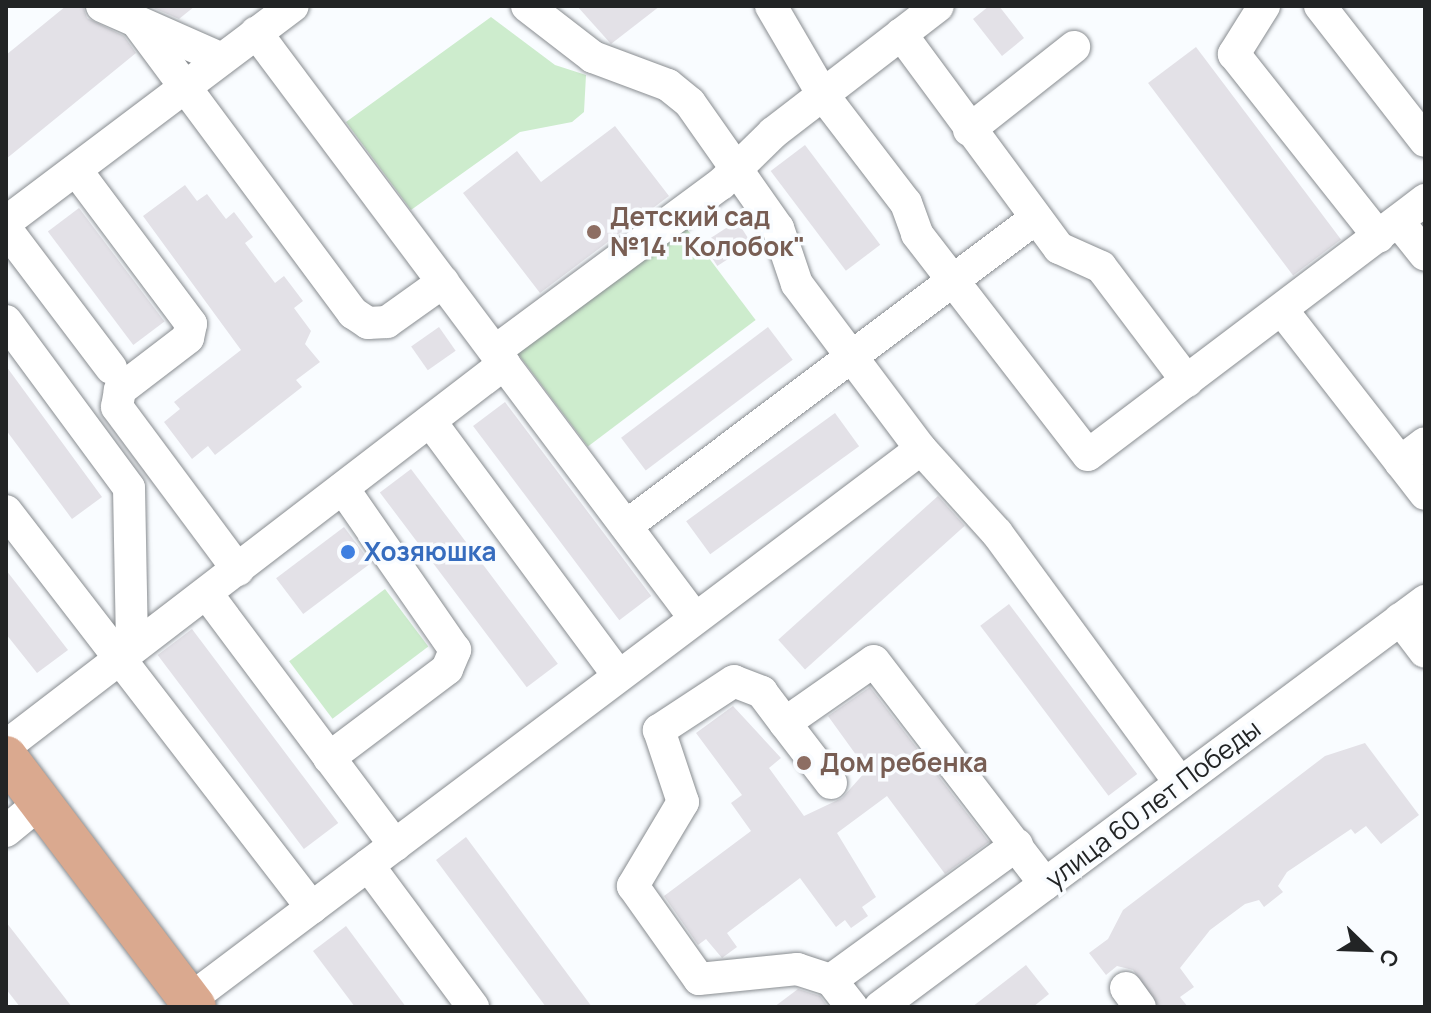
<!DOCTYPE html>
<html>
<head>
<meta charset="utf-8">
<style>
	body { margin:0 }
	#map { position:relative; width:1431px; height:1013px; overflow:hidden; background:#f9fcff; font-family:Manrope,sans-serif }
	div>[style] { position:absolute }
	.green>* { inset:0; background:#cdeccd; transform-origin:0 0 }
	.building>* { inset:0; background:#e3e1e7; transform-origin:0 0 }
	.roads { filter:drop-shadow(0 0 2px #898d91) drop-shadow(0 0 2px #898d91) }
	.minor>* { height:32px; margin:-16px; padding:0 16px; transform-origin:16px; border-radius:16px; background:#fff }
	.major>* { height:42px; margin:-21px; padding:0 21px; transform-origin:21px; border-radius:21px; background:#daa98f }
	.dots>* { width:22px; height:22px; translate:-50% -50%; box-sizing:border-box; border:4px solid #f9fcff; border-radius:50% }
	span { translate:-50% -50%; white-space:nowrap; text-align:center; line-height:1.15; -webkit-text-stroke:7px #f9fcff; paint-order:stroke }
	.education-label { font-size:26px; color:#785e54; font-weight:700 }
	.left { translate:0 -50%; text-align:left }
	.shop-label { font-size:26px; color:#366cbe; font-weight:700 }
	.street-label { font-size:26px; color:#222425 }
	.frame { position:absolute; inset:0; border:8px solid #222425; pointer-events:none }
	.north { position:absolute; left:1327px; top:909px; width:80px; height:80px; -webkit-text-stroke:6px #f9fcff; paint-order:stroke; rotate:113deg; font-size:22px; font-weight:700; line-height:32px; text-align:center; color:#222425 }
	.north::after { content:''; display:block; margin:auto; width:28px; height:36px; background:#222425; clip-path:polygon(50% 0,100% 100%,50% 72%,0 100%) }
</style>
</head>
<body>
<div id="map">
	<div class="green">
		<i style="clip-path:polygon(491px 17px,555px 65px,586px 75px,584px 112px,572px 122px,520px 132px,411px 210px,346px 122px)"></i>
		<i style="left:684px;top:225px;width:119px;height:210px;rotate:53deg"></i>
		<i style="left:385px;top:589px;width:72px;height:120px;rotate:53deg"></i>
	</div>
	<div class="building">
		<i style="clip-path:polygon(66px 6px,83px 6px,87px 18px,124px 36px,136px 53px,6px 159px,6px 55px)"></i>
		<i style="clip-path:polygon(149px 6px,195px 6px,179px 19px)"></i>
		<i style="clip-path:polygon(577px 6px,660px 6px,611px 44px)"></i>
		<i style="clip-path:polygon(989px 6px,999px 6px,1024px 38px,1002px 56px,973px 19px)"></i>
		<i style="left:1196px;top:47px;width:241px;height:60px;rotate:53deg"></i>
		<i style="clip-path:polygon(615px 126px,669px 196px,540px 293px,463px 193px,517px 151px,541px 182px)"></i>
		<i style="left:805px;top:145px;width:125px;height:43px;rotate:53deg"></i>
		<i style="clip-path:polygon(185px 185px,197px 201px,207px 194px,226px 219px,234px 212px,253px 237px,245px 243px,275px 283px,284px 276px,303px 301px,294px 308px,311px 331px,305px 344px,320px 362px,296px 380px,302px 387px,215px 455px,208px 446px,192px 459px,164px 422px,180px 409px,174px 402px,241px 350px,143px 216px)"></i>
		<i style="left:79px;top:208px;width:142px;height:39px;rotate:53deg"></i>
		<i style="left:737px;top:221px;width:27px;height:41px;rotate:57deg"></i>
		<i style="left:439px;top:327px;width:29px;height:34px;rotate:55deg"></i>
		<i style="left:768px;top:327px;width:41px;height:184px;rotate:53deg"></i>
		<i style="clip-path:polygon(6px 366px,102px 497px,72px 519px,6px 430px)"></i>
		<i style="left:505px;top:402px;width:243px;height:40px;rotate:53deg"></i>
		<i style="left:835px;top:413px;width:41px;height:184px;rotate:54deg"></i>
		<i style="left:411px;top:469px;width:244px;height:39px;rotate:53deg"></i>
		<i style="left:938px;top:496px;width:40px;height:215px;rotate:48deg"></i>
		<i style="left:344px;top:527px;width:45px;height:85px;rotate:53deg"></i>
		<i style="clip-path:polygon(6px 570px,68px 650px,37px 673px,6px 634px)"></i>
		<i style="left:1009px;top:604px;width:213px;height:36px;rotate:53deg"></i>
		<i style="left:192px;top:629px;width:243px;height:43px;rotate:53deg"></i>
		<i style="clip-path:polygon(870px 687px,989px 842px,945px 874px,887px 796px,837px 833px,876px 897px,862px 907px,868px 916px,851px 928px,845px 920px,836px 927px,800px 878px,727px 933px,737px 947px,722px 958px,706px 939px,698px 945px,664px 896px,751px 831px,731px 803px,742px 795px,696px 733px,733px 706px,781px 758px,769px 768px,804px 816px,842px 798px,867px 770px,828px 716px)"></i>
		<i style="clip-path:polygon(1365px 743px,1419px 815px,1381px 844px,1366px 826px,1355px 834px,1351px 829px,1287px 872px,1278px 886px,1283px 892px,1264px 907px,1259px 900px,1245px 904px,1210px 930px,1180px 968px,1194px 987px,1180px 997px,1188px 1007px,1159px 1007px,1133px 970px,1117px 966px,1106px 975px,1089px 953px,1108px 939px,1123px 910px,1325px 756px)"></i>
		<i style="clip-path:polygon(466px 837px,592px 1007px,546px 1007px,436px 860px)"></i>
		<i style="clip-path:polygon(6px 922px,72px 1007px,20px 1007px,6px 989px)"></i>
		<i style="clip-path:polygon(346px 926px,406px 1007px,355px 1007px,313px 951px)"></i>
		<i style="clip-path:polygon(1026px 965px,1049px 994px,1033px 1007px,972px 1007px)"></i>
		<i style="clip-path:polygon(798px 989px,820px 996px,828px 1007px,774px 1007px)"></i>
	</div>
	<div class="roads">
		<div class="minor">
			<i style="left:102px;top:6px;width:131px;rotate:23.8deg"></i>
			<i style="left:527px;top:6px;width:83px;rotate:37.7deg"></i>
			<i style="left:593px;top:57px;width:80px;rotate:20.5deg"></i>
			<i style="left:668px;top:85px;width:28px;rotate:39deg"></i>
			<i style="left:690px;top:103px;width:153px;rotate:54.9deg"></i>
			<i style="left:778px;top:228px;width:59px;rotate:71.3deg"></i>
			<i style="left:797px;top:284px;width:206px;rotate:53.1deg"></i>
			<i style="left:921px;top:449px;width:113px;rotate:47.9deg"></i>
			<i style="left:997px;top:533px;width:310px;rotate:53.8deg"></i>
			<i style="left:771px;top:6px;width:103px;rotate:59.7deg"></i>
			<i style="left:823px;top:95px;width:136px;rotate:52.5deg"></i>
			<i style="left:906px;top:203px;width:33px;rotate:70deg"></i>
			<i style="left:917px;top:234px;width:279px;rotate:52.3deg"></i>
			<i style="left:1088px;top:455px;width:423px;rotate:-37.1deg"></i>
			<i style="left:1264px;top:6px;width:57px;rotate:122deg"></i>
			<i style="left:1234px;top:54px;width:233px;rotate:51.6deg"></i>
			<i style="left:1320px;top:6px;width:171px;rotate:52.1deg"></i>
			<i style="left:139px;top:25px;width:359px;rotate:53.4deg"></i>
			<i style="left:353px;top:313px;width:18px;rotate:34deg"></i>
			<i style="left:368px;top:323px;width:19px;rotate:-3deg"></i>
			<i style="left:387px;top:322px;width:69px;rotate:-35.5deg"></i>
			<i style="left:901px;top:34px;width:266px;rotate:53.6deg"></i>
			<i style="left:1059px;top:248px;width:46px;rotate:24.3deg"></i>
			<i style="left:1101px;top:267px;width:143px;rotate:53deg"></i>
			<i style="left:969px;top:130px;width:134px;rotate:-38.3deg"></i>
			<i style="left:76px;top:170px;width:192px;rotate:53.2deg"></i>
			<i style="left:191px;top:324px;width:14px;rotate:102deg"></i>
			<i style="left:188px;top:338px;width:86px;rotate:142.6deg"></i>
			<i style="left:120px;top:390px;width:17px;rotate:100deg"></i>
			<i style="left:117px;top:407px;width:203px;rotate:53.4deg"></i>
			<i style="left:1398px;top:221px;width:43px;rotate:51.5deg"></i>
			<i style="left:6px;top:222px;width:359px;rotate:-37deg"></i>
			<i style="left:6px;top:229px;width:174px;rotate:52.9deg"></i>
			<i style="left:1282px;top:310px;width:233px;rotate:52.1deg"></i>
			<i style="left:6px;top:321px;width:207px;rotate:53.6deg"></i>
			<i style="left:129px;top:488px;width:160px;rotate:88.9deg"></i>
			<i style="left:495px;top:351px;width:281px;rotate:-36.5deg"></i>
			<i style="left:721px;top:184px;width:73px;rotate:-44.4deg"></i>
			<i style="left:773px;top:133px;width:208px;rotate:-37.6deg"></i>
			<i style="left:504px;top:364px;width:318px;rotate:53.1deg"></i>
			<i style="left:430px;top:421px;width:317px;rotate:53.5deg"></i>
			<i style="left:1400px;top:462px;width:31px;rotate:-37deg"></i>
			<i style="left:6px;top:511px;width:501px;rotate:52.38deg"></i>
			<i style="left:626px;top:526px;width:513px;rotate:-36.91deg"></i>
			<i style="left:207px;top:594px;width:314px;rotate:53.2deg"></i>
			<i style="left:1400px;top:619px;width:41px;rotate:52.9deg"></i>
			<i style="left:785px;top:723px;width:39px;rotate:-127deg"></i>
			<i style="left:762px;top:692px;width:30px;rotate:-159deg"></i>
			<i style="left:734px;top:681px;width:90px;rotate:146.8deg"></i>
			<i style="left:659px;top:730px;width:76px;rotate:71.6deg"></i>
			<i style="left:683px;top:802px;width:98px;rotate:120.8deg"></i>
			<i style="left:633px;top:886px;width:114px;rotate:54.6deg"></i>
			<i style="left:699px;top:979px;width:99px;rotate:-5.8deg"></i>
			<i style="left:797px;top:969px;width:36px;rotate:18deg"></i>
			<i style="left:831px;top:980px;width:230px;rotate:-36deg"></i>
			<i style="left:6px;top:746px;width:628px;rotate:-37.49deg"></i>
			<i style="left:504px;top:364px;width:414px;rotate:-126.8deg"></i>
			<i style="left:329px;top:758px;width:148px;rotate:-37deg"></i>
			<i style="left:447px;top:669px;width:21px;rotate:-67deg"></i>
			<i style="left:455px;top:650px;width:197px;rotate:-124.7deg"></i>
			<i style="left:831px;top:783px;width:76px;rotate:-127.5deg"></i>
			<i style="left:785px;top:723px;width:108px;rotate:-34.9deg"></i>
			<i style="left:874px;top:661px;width:281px;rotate:52.5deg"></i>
			<i style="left:6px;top:831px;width:45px;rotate:-39.6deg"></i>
			<i style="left:368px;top:865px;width:177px;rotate:53.5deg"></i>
			<i style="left:831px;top:980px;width:34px;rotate:52deg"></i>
			<i style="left:1126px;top:988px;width:24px;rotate:54deg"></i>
			<i style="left:189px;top:1000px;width:916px;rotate:-36.97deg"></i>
			<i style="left:880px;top:1007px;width:680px;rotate:-36.68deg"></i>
		</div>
		<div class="major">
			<i style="left:6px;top:757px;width:313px;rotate:52.9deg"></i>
		</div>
	</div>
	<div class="dots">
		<i style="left:594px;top:232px;background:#8d6e63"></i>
		<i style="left:348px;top:552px;background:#3f7fe0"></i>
		<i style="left:804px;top:763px;background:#8d6e63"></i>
	</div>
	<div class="education-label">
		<span class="left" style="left:610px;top:232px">Детский сад<br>№14 "Колобок"</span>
		<span class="left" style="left:820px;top:763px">Дом ребенка</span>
	</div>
	<div class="shop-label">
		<span class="left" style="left:364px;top:552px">Хозяюшка</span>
	</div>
	<div class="street-label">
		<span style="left:1153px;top:804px;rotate:-37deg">улица 60 лет Победы</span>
	</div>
	<div class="frame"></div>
	<div class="north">С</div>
</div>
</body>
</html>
